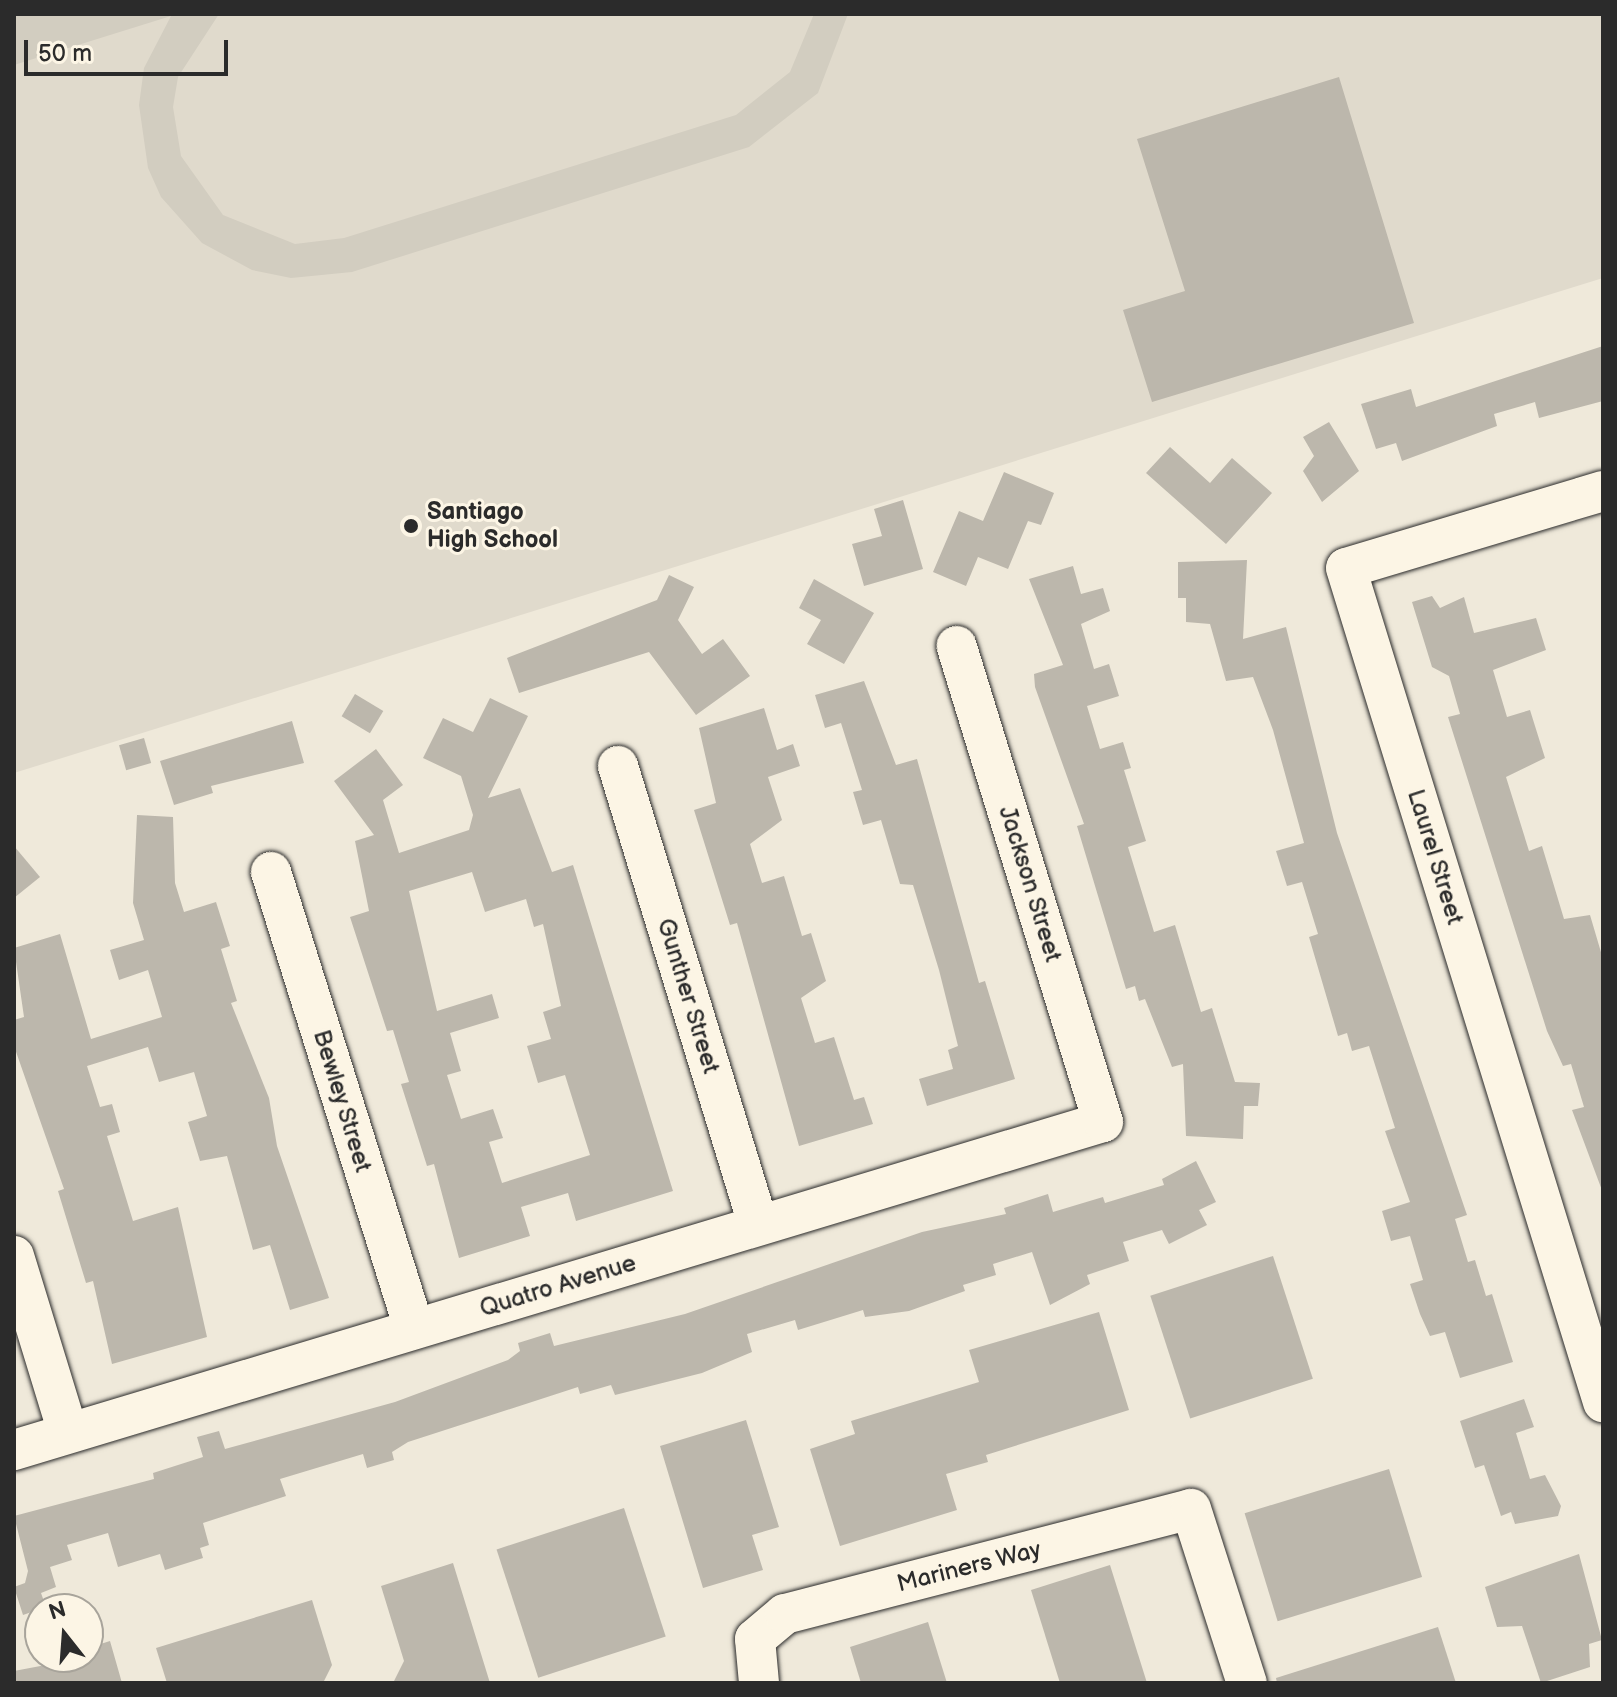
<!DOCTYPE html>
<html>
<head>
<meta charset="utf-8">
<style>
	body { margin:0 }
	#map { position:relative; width:1617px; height:1697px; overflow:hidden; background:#efe9da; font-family:"Balsamiq Sans",sans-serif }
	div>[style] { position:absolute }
	.built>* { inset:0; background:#e0dacc }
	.green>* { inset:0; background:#d2cdc0 }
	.building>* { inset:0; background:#bcb7ac; transform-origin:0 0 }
	.roads { filter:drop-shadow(0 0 2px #2b2b2b) drop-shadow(0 0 2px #2b2b2b) }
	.minor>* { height:40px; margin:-20px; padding:0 20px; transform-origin:20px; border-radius:20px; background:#fcf5e5 }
	.dots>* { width:22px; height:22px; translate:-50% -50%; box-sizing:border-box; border:4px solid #fcf5e5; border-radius:50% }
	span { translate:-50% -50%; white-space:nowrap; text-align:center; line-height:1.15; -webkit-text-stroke:6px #fcf5e5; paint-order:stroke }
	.poi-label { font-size:24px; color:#2b2b2b; font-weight:700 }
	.left { translate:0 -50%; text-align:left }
	.street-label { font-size:24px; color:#2b2b2b }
	.frame { position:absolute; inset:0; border:16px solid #2b2b2b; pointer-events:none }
	.north { position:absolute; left:24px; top:1593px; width:80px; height:80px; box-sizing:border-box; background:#fcf5e5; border:2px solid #a8a49b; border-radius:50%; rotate:343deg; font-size:22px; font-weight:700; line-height:32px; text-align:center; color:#2b2b2b }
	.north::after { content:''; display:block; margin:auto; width:28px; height:36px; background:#2b2b2b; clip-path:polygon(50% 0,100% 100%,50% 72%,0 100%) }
	.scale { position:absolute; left:24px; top:40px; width:204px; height:36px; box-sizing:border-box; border:4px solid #2b2b2b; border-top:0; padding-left:10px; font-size:24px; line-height:28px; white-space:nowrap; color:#2b2b2b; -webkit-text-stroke:6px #fcf5e5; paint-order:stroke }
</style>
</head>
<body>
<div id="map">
	<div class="built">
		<i style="clip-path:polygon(14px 14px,1603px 14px,1603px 278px,14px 773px)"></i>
	</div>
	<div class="green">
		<i style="clip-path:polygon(14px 14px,219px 14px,178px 77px,173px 107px,181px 156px,223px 215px,295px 244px,344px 238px,736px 115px,790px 72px,814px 14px,848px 14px,818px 93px,749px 147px,352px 272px,291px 278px,252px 270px,202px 243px,161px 197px,148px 168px,139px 105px,144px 68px,171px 16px,14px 65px)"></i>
	</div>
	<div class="building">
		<i style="clip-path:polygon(1339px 77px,1414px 323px,1152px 402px,1123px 310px,1185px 291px,1137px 139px)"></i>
		<i style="clip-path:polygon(1603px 346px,1603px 401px,1539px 418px,1535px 402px,1494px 414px,1497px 426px,1402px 461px,1396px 443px,1376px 449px,1361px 404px,1411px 389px,1416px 407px)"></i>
		<i style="clip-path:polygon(1329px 422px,1359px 471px,1322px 502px,1303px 471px,1314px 456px,1303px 437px)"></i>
		<i style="clip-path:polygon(1170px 447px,1210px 483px,1232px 458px,1272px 493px,1226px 544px,1146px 473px)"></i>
		<i style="clip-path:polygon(1004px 472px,1054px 493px,1041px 525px,1028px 521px,1008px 569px,978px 557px,966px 586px,933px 572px,959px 511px,983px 521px)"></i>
		<i style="clip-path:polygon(903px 500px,923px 569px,864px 586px,852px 544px,882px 536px,874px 509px)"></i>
		<i style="clip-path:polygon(1247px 560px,1243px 639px,1286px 627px,1337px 833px,1467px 1215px,1455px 1219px,1468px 1262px,1475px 1260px,1486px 1296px,1492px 1294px,1513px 1362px,1460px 1378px,1445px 1332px,1430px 1336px,1420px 1314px,1410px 1284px,1423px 1280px,1410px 1236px,1391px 1241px,1382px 1211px,1410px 1202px,1385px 1131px,1395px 1128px,1369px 1046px,1352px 1051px,1347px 1033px,1338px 1036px,1309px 937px,1318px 934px,1302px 882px,1287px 886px,1276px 851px,1304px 843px,1273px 730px,1253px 677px,1226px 681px,1210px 624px,1186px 622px,1186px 598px,1178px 598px,1178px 562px)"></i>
		<i style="clip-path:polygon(1073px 566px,1081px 594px,1103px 588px,1110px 611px,1081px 624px,1094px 669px,1109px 664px,1119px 696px,1087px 706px,1100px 749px,1123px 742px,1131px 768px,1124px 770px,1146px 841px,1128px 847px,1154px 932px,1175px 925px,1201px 1012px,1212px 1008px,1235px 1082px,1260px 1083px,1258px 1106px,1244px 1106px,1243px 1139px,1186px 1136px,1183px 1064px,1172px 1067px,1145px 999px,1139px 1001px,1135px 986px,1126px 989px,1077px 826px,1084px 824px,1035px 687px,1034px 674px,1063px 665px,1029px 579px)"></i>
		<i style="clip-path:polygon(669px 575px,694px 587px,678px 620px,702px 654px,723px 639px,750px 676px,696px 715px,649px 652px,519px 693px,507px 658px,657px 600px)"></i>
		<i style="clip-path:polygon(814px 579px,874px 613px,844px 664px,807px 644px,821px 620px,799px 608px)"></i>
		<i style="clip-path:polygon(1432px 596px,1440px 608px,1464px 597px,1474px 633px,1536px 618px,1546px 650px,1493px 670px,1507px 717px,1530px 710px,1545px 758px,1506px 777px,1529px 851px,1542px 846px,1564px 919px,1590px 915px,1603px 959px,1603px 1193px,1572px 1110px,1584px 1107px,1571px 1064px,1563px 1066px,1547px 1031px,1448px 717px,1460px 714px,1449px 676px,1432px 667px,1412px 602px)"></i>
		<i style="clip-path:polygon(864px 681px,896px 765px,917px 759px,979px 983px,985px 981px,1015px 1079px,927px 1106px,919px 1079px,953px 1069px,948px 1050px,958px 1046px,939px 970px,913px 885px,900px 884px,881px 820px,863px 825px,853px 792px,862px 790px,841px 723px,825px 728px,815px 695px)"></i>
		<i style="left:355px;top:694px;width:33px;height:26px;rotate:31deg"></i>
		<i style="clip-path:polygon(evenodd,490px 698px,528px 716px,488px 798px,520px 788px,552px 872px,573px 865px,673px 1191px,576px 1221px,568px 1193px,521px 1207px,530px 1236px,459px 1258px,434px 1164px,427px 1166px,401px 1084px,409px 1082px,393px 1030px,387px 1031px,350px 917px,369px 911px,355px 841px,374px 835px,334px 781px,376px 749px,403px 785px,383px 800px,399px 853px,469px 830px,473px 815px,461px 776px,423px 758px,443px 718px,473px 732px,490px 698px,472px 872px,485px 912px,526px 899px,534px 927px,543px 924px,561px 1006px,543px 1012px,551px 1039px,527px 1046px,538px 1083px,565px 1075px,590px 1155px,502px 1183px,489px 1142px,503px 1138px,493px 1109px,461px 1119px,447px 1075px,461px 1071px,450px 1033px,499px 1018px,492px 994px,437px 1011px,409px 891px,472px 872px)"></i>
		<i style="clip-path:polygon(764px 708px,777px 750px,793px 744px,800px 766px,768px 777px,782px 820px,750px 844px,762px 883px,784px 876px,802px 936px,811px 933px,826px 981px,801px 998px,815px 1043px,834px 1037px,854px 1100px,864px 1097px,873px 1124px,799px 1146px,737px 923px,730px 925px,694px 810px,716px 803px,699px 728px)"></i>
		<i style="clip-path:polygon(292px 721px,304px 763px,211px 786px,213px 793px,174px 805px,160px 761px)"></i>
		<i style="left:144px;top:738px;width:26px;height:26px;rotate:74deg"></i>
		<i style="clip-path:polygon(137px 815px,173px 817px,175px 883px,184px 912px,216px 902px,230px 946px,221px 949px,237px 1001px,231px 1003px,269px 1098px,277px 1146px,329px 1298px,290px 1310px,270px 1245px,253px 1250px,227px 1156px,200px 1161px,188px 1122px,207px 1116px,194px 1072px,159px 1082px,148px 1047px,87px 1066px,100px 1107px,112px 1104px,120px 1132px,107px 1136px,133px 1221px,178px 1207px,207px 1337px,112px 1364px,93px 1281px,86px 1283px,58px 1191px,64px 1189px,14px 1046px,14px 1020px,24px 1017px,14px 948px,60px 934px,91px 1039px,162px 1017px,148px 970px,119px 980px,110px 950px,144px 940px,133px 903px)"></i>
		<i style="clip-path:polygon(14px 846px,40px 877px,14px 898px)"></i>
		<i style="clip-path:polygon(1196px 1161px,1216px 1202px,1199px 1210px,1207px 1225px,1169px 1244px,1162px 1230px,1123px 1242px,1129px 1261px,1087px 1275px,1090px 1284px,1050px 1305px,1032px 1252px,993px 1264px,996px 1275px,963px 1285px,965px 1291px,909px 1311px,865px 1317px,863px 1310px,798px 1330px,795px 1320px,747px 1334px,752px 1352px,702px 1373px,615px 1395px,611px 1385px,580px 1394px,578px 1387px,408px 1442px,392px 1452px,394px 1460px,367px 1468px,363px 1454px,280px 1479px,286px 1496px,203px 1523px,209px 1545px,200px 1548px,203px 1558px,165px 1570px,160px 1554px,118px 1567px,108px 1533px,67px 1545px,72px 1560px,50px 1567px,56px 1587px,41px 1593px,46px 1607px,23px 1615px,14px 1587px,25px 1583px,28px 1571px,14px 1516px,154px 1479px,153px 1473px,203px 1457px,197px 1437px,219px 1431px,225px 1449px,395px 1402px,508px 1360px,520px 1351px,518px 1343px,550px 1333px,554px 1346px,685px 1314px,922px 1232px,1006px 1214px,1004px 1208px,1048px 1194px,1053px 1212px,1103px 1197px,1105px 1203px,1164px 1185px,1162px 1179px)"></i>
		<i style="left:1273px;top:1256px;width:129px;height:129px;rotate:72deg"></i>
		<i style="clip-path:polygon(1099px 1312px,1129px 1410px,986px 1455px,988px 1462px,946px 1474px,957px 1510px,840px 1546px,810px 1449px,855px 1434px,851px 1421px,979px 1382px,969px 1350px)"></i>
		<i style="clip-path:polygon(1524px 1399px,1534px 1427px,1516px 1433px,1530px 1479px,1545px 1475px,1561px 1506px,1558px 1516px,1515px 1524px,1511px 1512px,1501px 1516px,1484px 1465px,1475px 1468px,1460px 1421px)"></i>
		<i style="clip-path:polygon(746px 1420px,779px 1527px,752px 1535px,763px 1570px,703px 1588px,660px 1446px)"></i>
		<i style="left:1389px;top:1469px;width:113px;height:151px;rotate:73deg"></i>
		<i style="left:624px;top:1508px;width:135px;height:134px;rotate:72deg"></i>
		<i style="clip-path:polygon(1579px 1554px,1602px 1640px,1589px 1644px,1590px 1667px,1541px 1683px,1522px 1626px,1497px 1627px,1485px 1587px)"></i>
		<i style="clip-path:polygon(453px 1563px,490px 1683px,393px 1683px,404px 1661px,381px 1586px)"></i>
		<i style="clip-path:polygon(1110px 1565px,1147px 1683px,1060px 1683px,1031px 1590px)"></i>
		<i style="clip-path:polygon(312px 1600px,332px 1665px,323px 1683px,167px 1683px,156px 1648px)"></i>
		<i style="clip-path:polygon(928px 1622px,947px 1683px,861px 1683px,850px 1647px)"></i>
		<i style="clip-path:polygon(1438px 1627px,1456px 1683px,1277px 1683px,1276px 1678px)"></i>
		<i style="clip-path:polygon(110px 1641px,122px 1683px,14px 1683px,14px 1671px,88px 1657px,88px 1648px)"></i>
	</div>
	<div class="roads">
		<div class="minor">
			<i style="left:1603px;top:491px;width:268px;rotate:163.3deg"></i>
			<i style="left:1346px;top:568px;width:873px;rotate:72.87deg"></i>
			<i style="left:618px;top:766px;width:480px;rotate:73deg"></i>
			<i style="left:271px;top:872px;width:479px;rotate:72.6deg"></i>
			<i style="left:14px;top:1256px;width:185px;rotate:73deg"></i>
			<i style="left:14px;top:1450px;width:1137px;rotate:-16.76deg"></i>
			<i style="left:1103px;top:1122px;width:498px;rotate:-107.1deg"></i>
			<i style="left:759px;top:1683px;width:44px;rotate:-95.2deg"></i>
			<i style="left:755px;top:1639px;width:39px;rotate:-40deg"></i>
			<i style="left:785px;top:1614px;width:419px;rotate:-14.5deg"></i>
			<i style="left:1191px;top:1509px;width:183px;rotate:72.2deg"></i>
		</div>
	</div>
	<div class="dots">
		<i style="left:411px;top:526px;background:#2b2b2b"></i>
	</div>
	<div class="poi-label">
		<span class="left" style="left:427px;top:526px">Santiago<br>High School</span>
	</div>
	<div class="street-label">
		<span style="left:1435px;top:857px;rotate:73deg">Laurel Street</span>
		<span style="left:1030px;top:884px;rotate:73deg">Jackson Street</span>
		<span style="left:688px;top:996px;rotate:73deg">Gunther Street</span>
		<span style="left:342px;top:1101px;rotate:73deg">Bewley Street</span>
		<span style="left:558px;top:1286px;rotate:-17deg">Quatro Avenue</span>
		<span style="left:969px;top:1567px;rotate:-14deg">Mariners Way</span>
	</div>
	<div class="frame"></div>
	<div class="north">N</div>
	<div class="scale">50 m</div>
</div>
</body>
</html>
